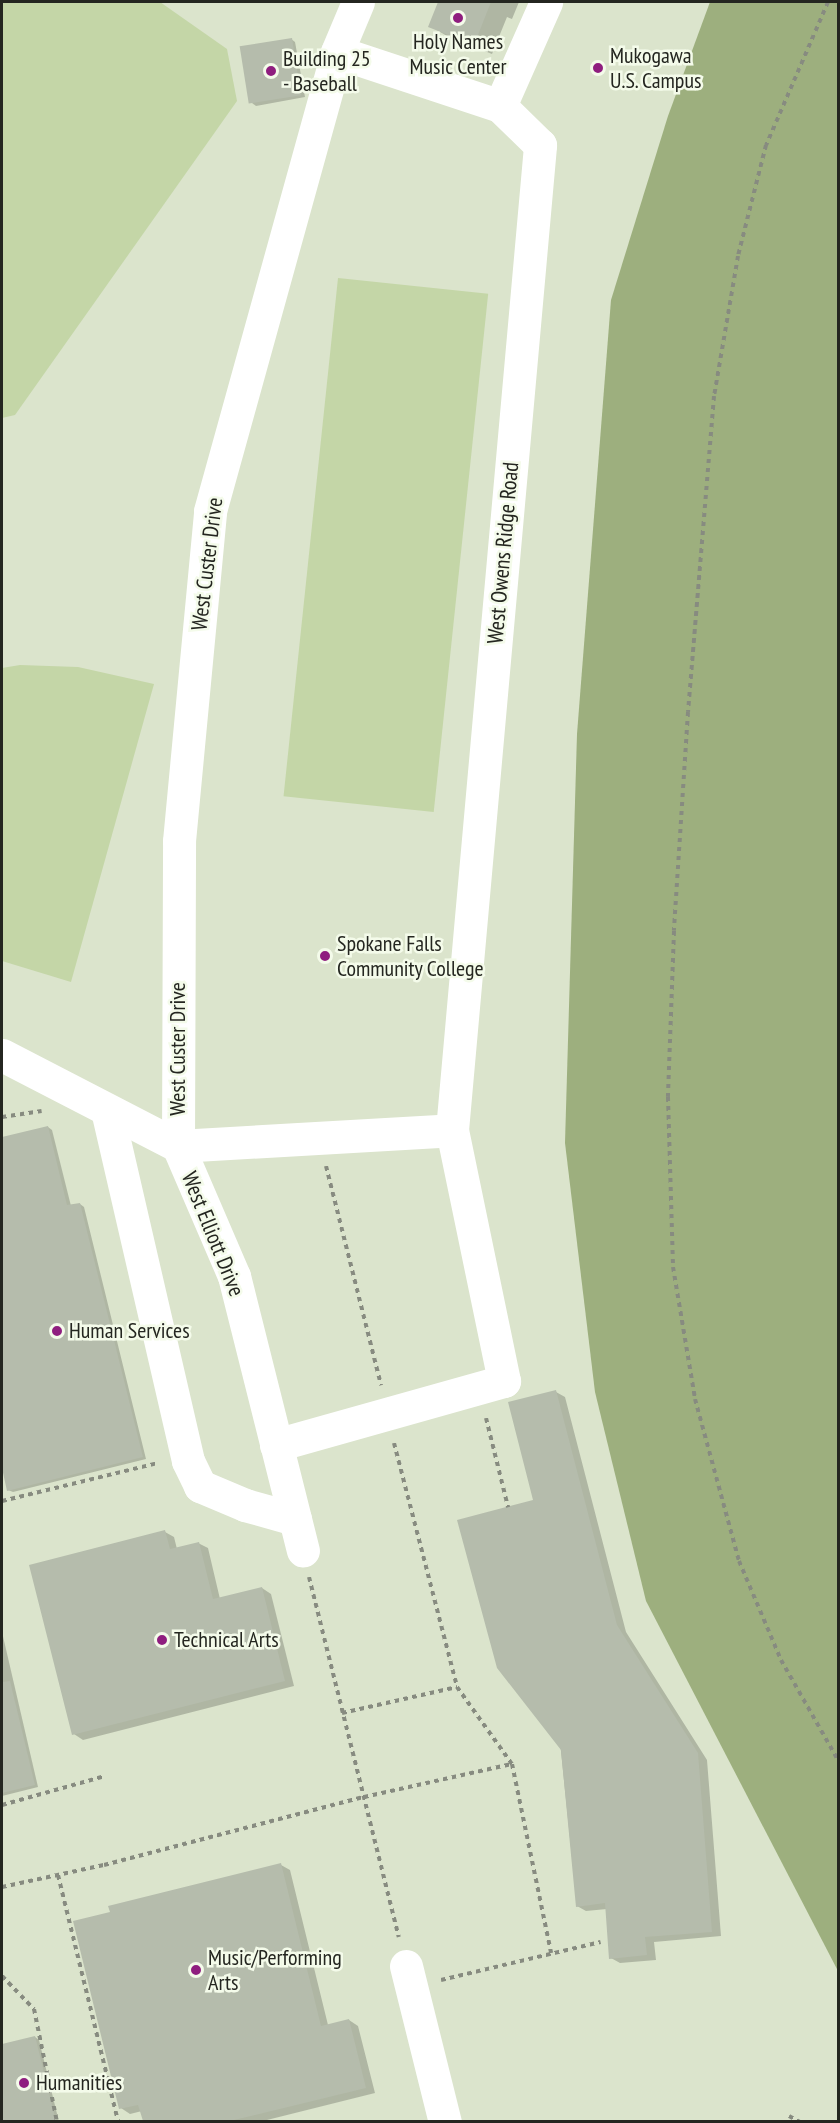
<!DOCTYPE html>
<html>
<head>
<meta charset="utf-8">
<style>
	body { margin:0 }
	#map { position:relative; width:840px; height:2123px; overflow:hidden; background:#e7eedd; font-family:"PT Sans Narrow",sans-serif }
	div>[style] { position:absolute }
	.built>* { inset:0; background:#dbe4cc }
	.green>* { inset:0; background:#c4d6a7; transform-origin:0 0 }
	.forest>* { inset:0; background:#9daf7e }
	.shadow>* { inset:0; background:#0003 }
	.building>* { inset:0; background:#b5bcac; transform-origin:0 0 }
	.path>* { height:4px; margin-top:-2px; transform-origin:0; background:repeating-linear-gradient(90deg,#878b80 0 4.5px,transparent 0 9px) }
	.minor>* { height:33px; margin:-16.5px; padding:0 16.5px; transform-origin:16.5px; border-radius:16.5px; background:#fff }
	.dots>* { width:16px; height:16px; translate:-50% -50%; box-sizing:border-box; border:3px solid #f4fbea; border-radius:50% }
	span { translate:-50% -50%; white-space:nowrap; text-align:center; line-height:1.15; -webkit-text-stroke:5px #f4fbea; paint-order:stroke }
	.poi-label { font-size:22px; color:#242620 }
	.left { translate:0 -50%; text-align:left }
	.street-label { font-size:22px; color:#242620 }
	.frame { position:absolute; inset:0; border:3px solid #242620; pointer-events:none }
</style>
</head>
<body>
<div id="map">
	<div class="built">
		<i style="clip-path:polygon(2px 2px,811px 2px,838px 1832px,838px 2121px,2px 2122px)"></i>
	</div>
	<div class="green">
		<i style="clip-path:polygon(2px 2px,160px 2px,227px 49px,237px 101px,15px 415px,2px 418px)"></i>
		<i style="left:338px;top:278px;width:151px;height:521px;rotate:6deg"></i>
		<i style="clip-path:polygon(20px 665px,78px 667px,154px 684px,71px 982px,2px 961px,2px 668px)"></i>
	</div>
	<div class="forest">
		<i style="clip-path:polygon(710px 2px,838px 2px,838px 1971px,646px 1601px,595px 1392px,565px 1143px,577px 734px,611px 300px,668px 116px)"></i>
	</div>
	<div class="shadow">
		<i style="clip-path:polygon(439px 2px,519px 2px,512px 19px,507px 17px,492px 54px,447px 36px,430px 26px)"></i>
		<i style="clip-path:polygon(291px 39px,295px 42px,305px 97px,256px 106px,252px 103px)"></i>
		<i style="clip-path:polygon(48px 1127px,52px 1130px,71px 1206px,80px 1204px,84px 1207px,146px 1459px,13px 1492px,8px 1490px,2px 1462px,2px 1139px)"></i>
		<i style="clip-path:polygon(556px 1392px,565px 1397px,626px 1632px,707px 1760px,721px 1936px,654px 1942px,656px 1960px,620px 1963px,611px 1958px,607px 1909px,586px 1911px,577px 1906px,535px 1501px)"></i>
		<i style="clip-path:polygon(165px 1532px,174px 1537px,177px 1549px,198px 1543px,208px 1548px,220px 1599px,262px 1588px,271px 1594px,294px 1686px,83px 1740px,74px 1734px)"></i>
		<i style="clip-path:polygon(2px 1632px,38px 1787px,2px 1796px)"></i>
		<i style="clip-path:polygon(281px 1865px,290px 1870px,328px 2025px,349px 2020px,358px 2026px,375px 2093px,259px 2122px,144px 2122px,142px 2111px,130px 2114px,121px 2108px)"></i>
		<i style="clip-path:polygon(35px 2037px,39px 2040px,59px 2122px,2px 2122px,2px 2045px)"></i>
	</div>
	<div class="building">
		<i style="clip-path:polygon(438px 2px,491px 2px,474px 45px,428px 27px)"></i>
		<i style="left:292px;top:38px;width:58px;height:53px;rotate:81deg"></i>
		<i style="clip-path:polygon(48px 1126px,67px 1205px,80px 1203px,143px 1457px,7px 1491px,2px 1468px,2px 1137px)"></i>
		<i style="clip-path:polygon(556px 1390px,617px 1625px,698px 1753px,712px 1932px,645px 1937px,647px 1955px,609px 1959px,605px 1903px,576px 1907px,561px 1750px,497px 1668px,457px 1520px,533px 1500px,508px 1402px)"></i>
		<i style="clip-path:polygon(165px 1530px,170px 1549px,199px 1542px,213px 1599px,262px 1587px,285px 1681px,72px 1735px,29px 1565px)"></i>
		<i style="clip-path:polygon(10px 1681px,35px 1785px,2px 1793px,2px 1682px)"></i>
		<i style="clip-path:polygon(281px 1863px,321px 2026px,349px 2019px,366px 2088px,230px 2121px,143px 2121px,138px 2105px,119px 2109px,73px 1921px,110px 1912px,108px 1906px)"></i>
		<i style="clip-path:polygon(35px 2036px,56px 2121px,2px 2121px,2px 2044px)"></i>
	</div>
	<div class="path">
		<i style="left:828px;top:2px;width:156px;rotate:113.4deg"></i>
		<i style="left:766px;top:145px;width:114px;rotate:104.2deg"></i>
		<i style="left:738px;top:256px;width:142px;rotate:99.7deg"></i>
		<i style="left:714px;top:396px;width:317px;rotate:94.7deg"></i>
		<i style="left:688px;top:712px;width:219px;rotate:93.7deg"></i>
		<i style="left:674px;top:931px;width:166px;rotate:92.1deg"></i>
		<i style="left:668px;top:1097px;width:170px;rotate:88.3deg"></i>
		<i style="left:673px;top:1267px;width:134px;rotate:80.5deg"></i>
		<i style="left:695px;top:1399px;width:168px;rotate:74.8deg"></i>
		<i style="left:739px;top:1561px;width:108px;rotate:67deg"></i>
		<i style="left:781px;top:1660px;width:115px;rotate:60.3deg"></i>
		<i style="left:2px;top:1117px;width:40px;rotate:-8.5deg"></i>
		<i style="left:326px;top:1166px;width:226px;rotate:75.9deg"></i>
		<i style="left:486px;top:1418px;width:92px;rotate:76.1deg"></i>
		<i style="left:394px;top:1443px;width:252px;rotate:75.5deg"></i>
		<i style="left:457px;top:1687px;width:95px;rotate:54.5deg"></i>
		<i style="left:512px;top:1764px;width:193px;rotate:78.3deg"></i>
		<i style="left:2px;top:1501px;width:161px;rotate:-13.7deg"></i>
		<i style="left:309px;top:1577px;width:371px;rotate:76deg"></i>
		<i style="left:342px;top:1713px;width:118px;rotate:-12.7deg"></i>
		<i style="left:2px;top:1805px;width:107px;rotate:-15.7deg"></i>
		<i style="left:58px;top:1875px;width:254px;rotate:76.3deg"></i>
		<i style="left:2px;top:1887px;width:104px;rotate:-12.2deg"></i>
		<i style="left:104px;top:1865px;width:269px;rotate:-14.7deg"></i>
		<i style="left:364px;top:1797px;width:152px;rotate:-12.6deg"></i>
		<i style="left:2px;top:1976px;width:46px;rotate:45.9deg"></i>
		<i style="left:34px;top:2009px;width:115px;rotate:78.5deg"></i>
		<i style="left:441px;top:1980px;width:164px;rotate:-13.4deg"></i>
		<i style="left:789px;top:2116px;width:13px;rotate:29deg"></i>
	</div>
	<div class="minor">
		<i style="left:337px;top:52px;width:172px;rotate:18.3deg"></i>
		<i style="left:2px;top:1055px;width:198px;rotate:27.3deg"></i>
		<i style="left:178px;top:1146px;width:142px;rotate:66.7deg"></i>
		<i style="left:234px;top:1276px;width:283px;rotate:75.9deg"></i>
		<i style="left:107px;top:1110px;width:360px;rotate:77deg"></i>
		<i style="left:188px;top:1461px;width:28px;rotate:64deg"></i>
		<i style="left:200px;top:1486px;width:49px;rotate:22.9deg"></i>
		<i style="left:245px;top:1505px;width:52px;rotate:15.6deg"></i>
		<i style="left:178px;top:1146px;width:305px;rotate:-89.8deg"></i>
		<i style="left:179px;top:841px;width:331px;rotate:-84.6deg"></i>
		<i style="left:210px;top:511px;width:476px;rotate:-74.5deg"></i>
		<i style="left:337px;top:52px;width:54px;rotate:-67.2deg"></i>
		<i style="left:178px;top:1146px;width:274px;rotate:-3.3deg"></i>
		<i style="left:276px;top:1445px;width:237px;rotate:-15.7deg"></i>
		<i style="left:504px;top:1381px;width:256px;rotate:-101.7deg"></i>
		<i style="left:452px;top:1130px;width:989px;rotate:-84.89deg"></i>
		<i style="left:540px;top:145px;width:56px;rotate:-135.7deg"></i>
		<i style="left:500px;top:106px;width:114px;rotate:-66.1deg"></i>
		<i style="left:406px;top:1966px;width:161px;rotate:76deg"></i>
	</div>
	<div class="dots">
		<i style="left:458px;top:18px;background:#8f1e7f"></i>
		<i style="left:598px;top:68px;background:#8f1e7f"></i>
		<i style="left:271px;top:71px;background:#8f1e7f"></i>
		<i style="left:325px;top:956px;background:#8f1e7f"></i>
		<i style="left:57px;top:1331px;background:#8f1e7f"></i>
		<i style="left:162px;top:1640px;background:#8f1e7f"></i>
		<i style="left:196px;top:1970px;background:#8f1e7f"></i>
		<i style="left:24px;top:2083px;background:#8f1e7f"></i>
	</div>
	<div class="poi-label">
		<span style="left:458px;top:54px">Holy Names<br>Music Center</span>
		<span class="left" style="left:610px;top:68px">Mukogawa<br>U.S. Campus</span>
		<span class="left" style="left:283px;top:71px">Building 25<br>- Baseball</span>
		<span class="left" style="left:337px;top:956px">Spokane Falls<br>Community College</span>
		<span class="left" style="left:69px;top:1331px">Human Services</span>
		<span class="left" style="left:174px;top:1640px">Technical Arts</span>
		<span class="left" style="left:208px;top:1970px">Music/Performing<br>Arts</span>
		<span class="left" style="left:36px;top:2083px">Humanities</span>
	</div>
	<div class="street-label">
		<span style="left:503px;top:553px;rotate:-85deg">West Owens Ridge Road</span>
		<span style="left:207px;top:564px;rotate:-83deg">West Custer Drive</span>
		<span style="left:178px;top:1049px;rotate:-90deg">West Custer Drive</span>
		<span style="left:213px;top:1234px;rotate:68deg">West Elliott Drive</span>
	</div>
	<div class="frame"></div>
</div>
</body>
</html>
